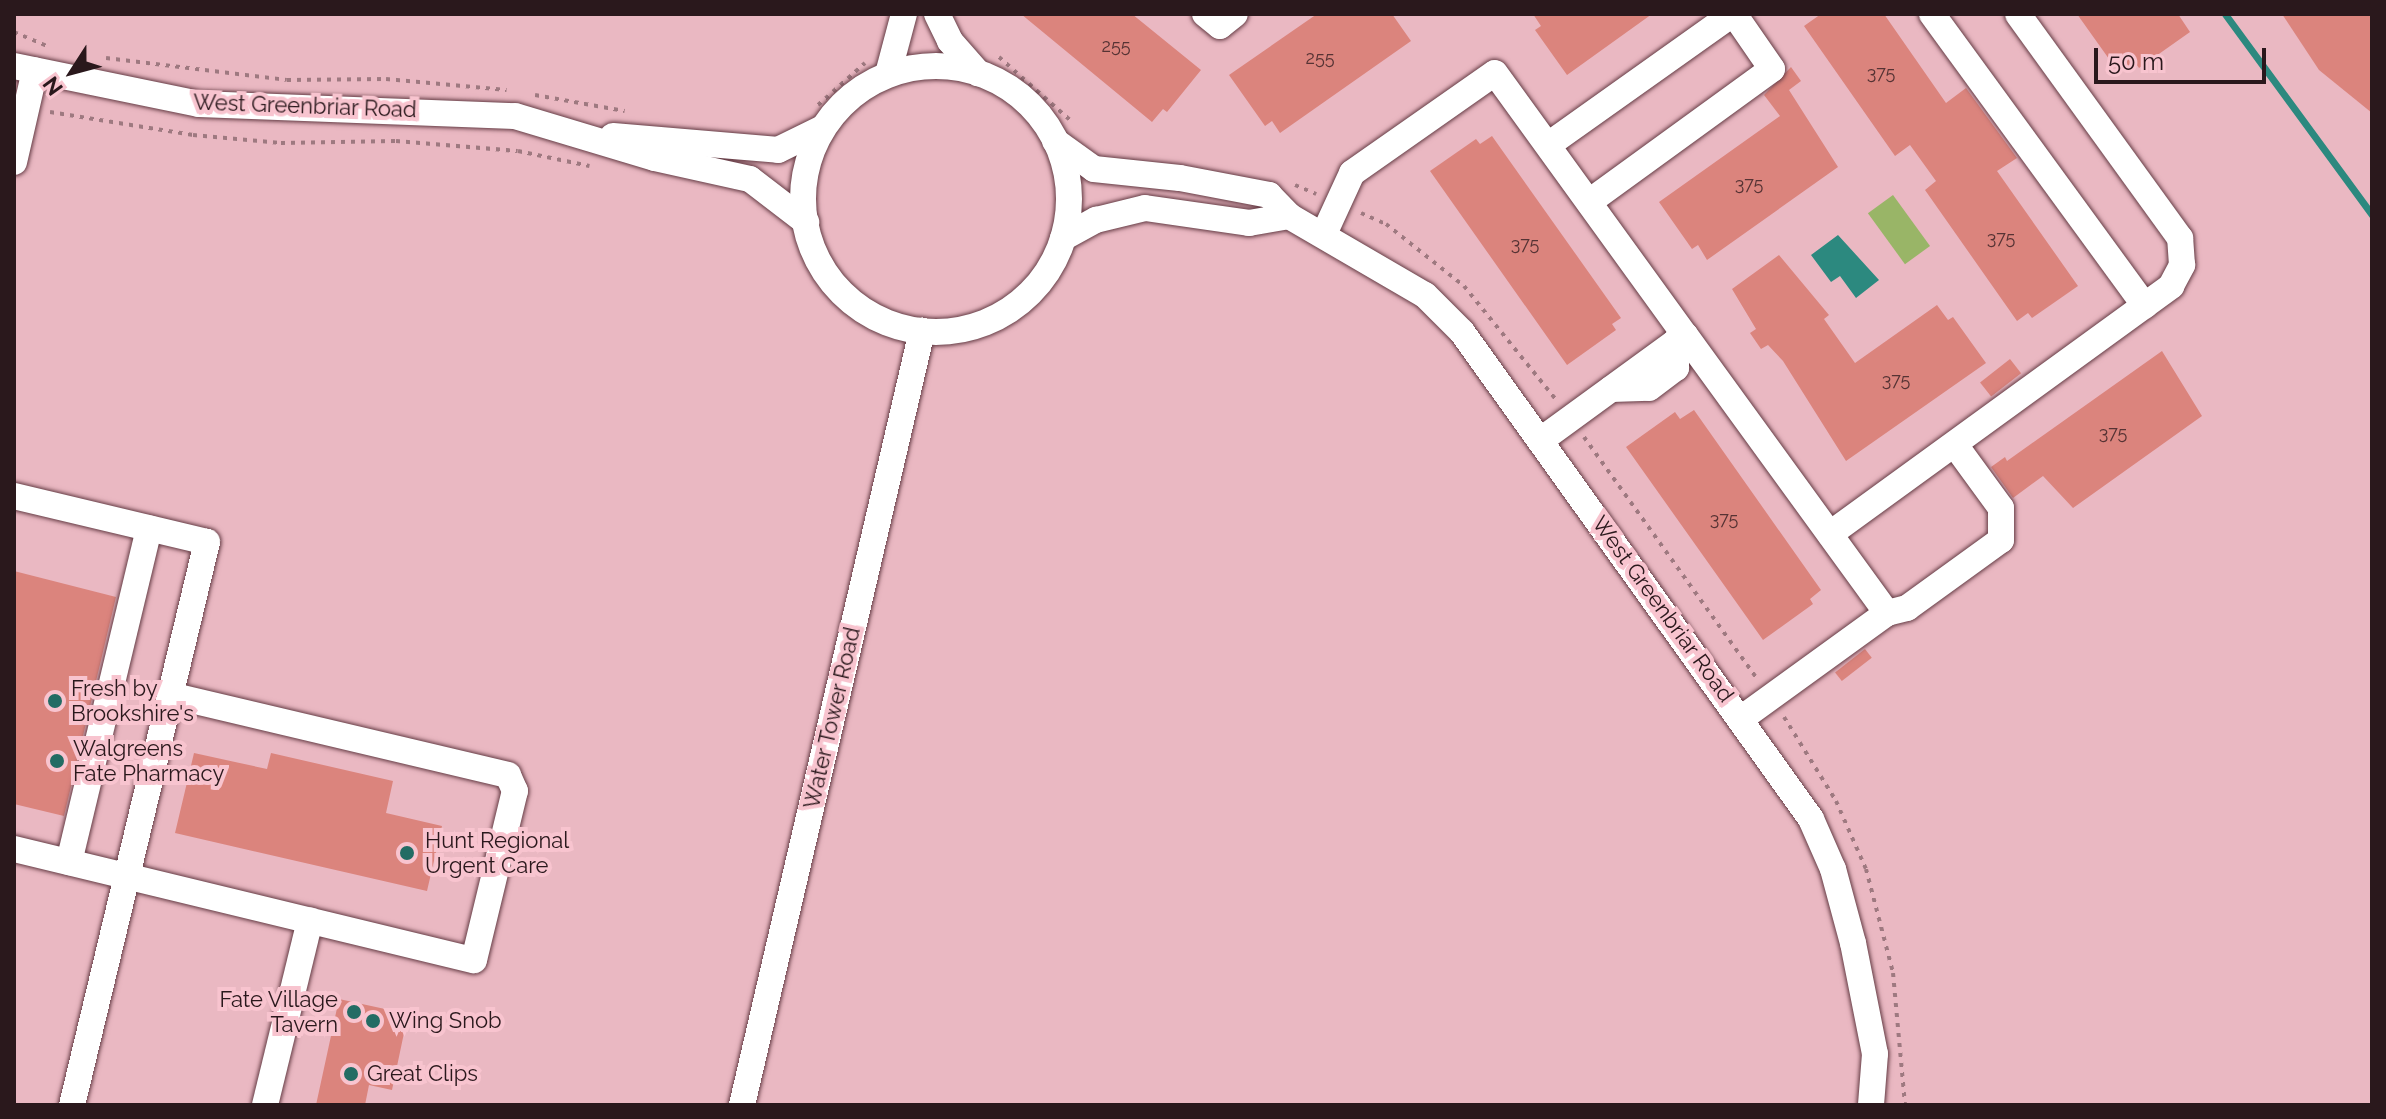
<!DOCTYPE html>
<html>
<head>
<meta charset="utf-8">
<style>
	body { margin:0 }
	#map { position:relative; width:2386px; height:1119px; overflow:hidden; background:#eab8c2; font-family:Raleway,sans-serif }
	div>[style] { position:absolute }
	.green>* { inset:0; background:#99b567; transform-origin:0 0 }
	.water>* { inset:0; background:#2c897f }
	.stream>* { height:7px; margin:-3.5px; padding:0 3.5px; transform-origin:3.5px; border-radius:3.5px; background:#2c897f }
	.building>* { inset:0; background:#db847d; transform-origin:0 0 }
	.path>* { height:4px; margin-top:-2px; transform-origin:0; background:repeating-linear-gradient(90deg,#9e7980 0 4px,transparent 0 10px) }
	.roads { filter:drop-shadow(0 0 2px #653c45) drop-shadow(0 0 2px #653c45) }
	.minor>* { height:26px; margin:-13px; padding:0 13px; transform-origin:13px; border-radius:13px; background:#fff }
	.minor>.ring { margin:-13px; padding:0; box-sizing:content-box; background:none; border:26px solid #fff; border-radius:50% }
	.dots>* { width:22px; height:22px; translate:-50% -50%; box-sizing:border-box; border:4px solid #f8c4cf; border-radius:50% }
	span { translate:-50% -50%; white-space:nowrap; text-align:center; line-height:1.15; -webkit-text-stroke:8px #f8c4cf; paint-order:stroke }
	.number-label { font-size:18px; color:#563334 }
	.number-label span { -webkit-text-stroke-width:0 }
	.street-label { font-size:22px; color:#2a181c }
	.poi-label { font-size:22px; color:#2a181c }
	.left { translate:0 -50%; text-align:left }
	.right { translate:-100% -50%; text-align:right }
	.frame { position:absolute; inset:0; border:16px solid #2a181c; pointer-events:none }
	.north { position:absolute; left:32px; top:32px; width:80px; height:80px; -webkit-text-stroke:6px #f8c4cf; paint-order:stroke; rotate:234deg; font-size:22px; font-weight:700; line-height:32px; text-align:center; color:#2a181c }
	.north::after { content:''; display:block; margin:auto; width:28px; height:36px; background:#2a181c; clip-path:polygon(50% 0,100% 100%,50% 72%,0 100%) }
	.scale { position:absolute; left:2094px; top:48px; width:172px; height:36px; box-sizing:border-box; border:4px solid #2a181c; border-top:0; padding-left:10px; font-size:24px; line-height:28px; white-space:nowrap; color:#2a181c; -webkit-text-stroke:6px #f8c4cf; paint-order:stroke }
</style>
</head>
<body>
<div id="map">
	<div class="green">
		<i style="left:1893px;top:195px;width:63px;height:31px;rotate:54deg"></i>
	</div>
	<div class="water">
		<i style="clip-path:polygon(1838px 235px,1879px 280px,1856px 298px,1840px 276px,1831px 282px,1811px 255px)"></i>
	</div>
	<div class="stream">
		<i style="left:2225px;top:14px;width:249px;rotate:53.8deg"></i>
	</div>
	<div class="building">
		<i style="clip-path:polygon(1021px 14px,1132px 14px,1201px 70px,1167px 112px,1163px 109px,1152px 122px)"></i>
		<i style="clip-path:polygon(1317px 14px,1392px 14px,1411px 41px,1280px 133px,1272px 121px,1265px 126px,1229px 75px)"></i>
		<i style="clip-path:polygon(1533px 14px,1652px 14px,1567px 75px,1535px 30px,1541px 26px)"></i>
		<i style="clip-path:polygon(1821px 14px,1884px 14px,1946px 103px,1966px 88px,2017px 158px,1997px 171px,2078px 286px,2032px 318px,2028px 313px,2017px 321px,1925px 190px,1936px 181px,1910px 145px,1895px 156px,1804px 26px)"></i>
		<i style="clip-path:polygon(2077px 14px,2178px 14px,2190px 32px,2139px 68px,2135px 62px,2119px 73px)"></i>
		<i style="clip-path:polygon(2282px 14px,2372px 14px,2372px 113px,2319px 70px)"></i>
		<i style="clip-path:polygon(1791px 67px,1801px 81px,1789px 90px,1838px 167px,1707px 260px,1698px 245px,1692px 249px,1659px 202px,1780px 116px,1764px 95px)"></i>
		<i style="clip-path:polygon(1492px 136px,1621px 318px,1612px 324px,1616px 330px,1567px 365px,1430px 171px,1476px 139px,1480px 144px)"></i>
		<i style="clip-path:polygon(1779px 255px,1829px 315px,1824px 319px,1855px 363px,1937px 305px,1948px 320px,1953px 317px,1986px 363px,1846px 461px,1783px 361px,1768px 345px,1761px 349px,1750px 333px,1756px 329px,1732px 289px)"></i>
		<i style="clip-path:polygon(2162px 351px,2202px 416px,2073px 508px,2043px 476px,2013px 498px,1991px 467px,2005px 457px,2007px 461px)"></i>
		<i style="left:2010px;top:359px;width:18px;height:38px;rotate:52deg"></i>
		<i style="clip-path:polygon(1694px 410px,1821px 590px,1810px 599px,1813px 604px,1763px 640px,1626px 447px,1675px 412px,1680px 419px)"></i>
		<i style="clip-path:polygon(14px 571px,116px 597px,64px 816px,14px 804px)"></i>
		<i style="left:1865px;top:649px;width:11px;height:38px;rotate:52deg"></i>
		<i style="clip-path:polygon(194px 753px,267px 769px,271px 753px,393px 781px,386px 813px,442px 826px,427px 891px,175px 833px)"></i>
		<i style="clip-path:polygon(339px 999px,408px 1014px,392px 1090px,369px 1085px,365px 1105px,316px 1105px)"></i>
	</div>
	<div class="path">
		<i style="left:14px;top:32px;width:39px;rotate:23deg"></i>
		<i style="left:999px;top:57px;width:95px;rotate:41.6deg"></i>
		<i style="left:106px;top:58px;width:182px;rotate:6.9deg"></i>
		<i style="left:287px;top:80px;width:99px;rotate:-0.6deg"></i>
		<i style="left:386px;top:79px;width:121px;rotate:5.2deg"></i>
		<i style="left:535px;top:95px;width:91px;rotate:10.1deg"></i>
		<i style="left:818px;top:105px;width:63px;rotate:-41.8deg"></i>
		<i style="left:50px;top:112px;width:145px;rotate:9.1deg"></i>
		<i style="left:193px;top:135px;width:88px;rotate:5.2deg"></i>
		<i style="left:281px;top:143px;width:115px;rotate:-1deg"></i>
		<i style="left:396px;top:141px;width:122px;rotate:4.7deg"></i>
		<i style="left:518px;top:151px;width:73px;rotate:11.9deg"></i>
		<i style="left:1295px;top:185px;width:23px;rotate:23deg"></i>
		<i style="left:1361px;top:213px;width:27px;rotate:24deg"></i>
		<i style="left:1386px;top:224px;width:100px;rotate:38.5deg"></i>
		<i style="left:1464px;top:286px;width:148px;rotate:51deg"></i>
		<i style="left:1584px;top:437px;width:299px;rotate:54.4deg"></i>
		<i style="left:1784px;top:717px;width:99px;rotate:58.2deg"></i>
		<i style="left:1836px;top:801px;width:74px;rotate:66.2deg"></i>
		<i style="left:1866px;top:869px;width:107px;rotate:75.4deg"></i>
		<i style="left:1893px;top:973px;width:133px;rotate:84.8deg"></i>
	</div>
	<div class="roads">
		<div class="minor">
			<i style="left:937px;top:14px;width:30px;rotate:64deg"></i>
			<i style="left:950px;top:41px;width:43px;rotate:48.8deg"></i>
			<i style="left:1205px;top:14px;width:19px;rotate:39deg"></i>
			<i style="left:1220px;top:26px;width:19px;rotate:-39deg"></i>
			<i style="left:1932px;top:14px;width:361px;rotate:53.9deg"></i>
			<i style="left:14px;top:66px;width:189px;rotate:11.6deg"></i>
			<i style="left:199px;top:104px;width:316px;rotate:2.2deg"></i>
			<i style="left:515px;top:116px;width:146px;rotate:16.7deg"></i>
			<i style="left:655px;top:158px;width:97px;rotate:12.5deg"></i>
			<i style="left:750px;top:179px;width:71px;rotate:37.5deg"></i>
			<i class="ring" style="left:803px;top:66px;width:240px;height:240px"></i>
			<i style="left:888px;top:74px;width:62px;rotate:-75.1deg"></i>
			<i style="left:613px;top:136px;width:166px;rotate:4.8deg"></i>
			<i style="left:778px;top:150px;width:50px;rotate:-26.1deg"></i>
			<i style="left:1055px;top:141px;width:48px;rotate:35.7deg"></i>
			<i style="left:1094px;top:169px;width:86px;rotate:6deg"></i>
			<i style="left:1180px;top:178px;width:91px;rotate:10.8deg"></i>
			<i style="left:1269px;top:195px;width:29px;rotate:46deg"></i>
			<i style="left:1289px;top:216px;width:157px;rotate:30.2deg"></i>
			<i style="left:1425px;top:295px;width:52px;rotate:45deg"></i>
			<i style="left:1462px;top:332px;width:599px;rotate:54.37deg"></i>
			<i style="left:1811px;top:819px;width:55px;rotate:66.3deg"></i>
			<i style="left:1833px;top:869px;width:77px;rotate:74.9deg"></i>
			<i style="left:1853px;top:943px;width:113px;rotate:78.8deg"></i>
			<i style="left:1875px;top:1054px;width:51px;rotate:94.5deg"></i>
			<i style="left:1548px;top:145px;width:226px;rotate:-35.4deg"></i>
			<i style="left:14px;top:162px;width:94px;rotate:-77.1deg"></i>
			<i style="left:1589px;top:202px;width:226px;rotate:-36deg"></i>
			<i style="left:1772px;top:69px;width:67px;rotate:-124.6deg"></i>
			<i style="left:1324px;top:234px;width:67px;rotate:-65.3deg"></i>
			<i style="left:1352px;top:173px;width:174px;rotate:-35deg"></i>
			<i style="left:1495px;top:73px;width:324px;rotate:54.1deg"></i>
			<i style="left:1685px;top:335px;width:178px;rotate:143.9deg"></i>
			<i style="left:1063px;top:238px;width:38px;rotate:-29deg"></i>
			<i style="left:1096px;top:220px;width:50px;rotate:-13.8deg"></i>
			<i style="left:1145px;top:208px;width:105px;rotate:8.2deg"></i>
			<i style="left:1249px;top:223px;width:41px;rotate:-9.9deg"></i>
			<i style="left:1685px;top:335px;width:344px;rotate:54deg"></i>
			<i style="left:1887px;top:613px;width:179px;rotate:144.1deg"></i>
			<i style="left:1611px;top:389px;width:38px;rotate:-2deg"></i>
			<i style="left:1649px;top:388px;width:34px;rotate:-37deg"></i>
			<i style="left:1676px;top:368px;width:27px;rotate:-90deg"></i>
			<i style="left:14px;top:496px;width:198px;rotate:13.4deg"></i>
			<i style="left:207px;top:542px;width:579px;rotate:103.48deg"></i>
			<i style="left:1830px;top:534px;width:422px;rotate:-36deg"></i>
			<i style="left:2171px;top:286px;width:24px;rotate:-62deg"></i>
			<i style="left:2182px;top:265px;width:27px;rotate:-94deg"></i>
			<i style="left:2180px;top:238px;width:276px;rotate:-125.9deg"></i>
			<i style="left:1887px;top:613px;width:21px;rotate:-14deg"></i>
			<i style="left:1907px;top:608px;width:116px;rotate:-35.9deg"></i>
			<i style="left:2001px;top:540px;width:32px;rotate:-90deg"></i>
			<i style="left:2001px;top:508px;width:78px;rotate:-126.1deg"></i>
			<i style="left:14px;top:849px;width:473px;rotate:13.6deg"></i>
			<i style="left:474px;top:960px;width:174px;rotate:-76.4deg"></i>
			<i style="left:515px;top:791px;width:17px;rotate:-114deg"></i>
			<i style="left:508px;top:775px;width:347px;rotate:-166.7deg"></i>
			<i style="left:69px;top:862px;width:343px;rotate:-76.5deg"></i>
			<i style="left:265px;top:1105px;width:190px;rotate:-76.3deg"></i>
			<i style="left:742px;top:1105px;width:795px;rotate:-76.91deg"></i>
		</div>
	</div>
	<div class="dots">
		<i style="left:55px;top:701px;background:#236c64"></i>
		<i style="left:57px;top:761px;background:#236c64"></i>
		<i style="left:407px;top:853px;background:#236c64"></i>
		<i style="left:354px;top:1012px;background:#236c64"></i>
		<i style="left:373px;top:1021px;background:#236c64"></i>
		<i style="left:351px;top:1074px;background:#236c64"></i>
	</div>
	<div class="number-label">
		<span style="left:1116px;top:46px">255</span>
		<span style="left:1320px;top:58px">255</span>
		<span style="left:1881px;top:73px">375</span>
		<span style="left:1749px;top:184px">375</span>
		<span style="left:2001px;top:238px">375</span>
		<span style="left:1525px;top:244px">375</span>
		<span style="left:1896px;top:380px">375</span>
		<span style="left:2113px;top:433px">375</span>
		<span style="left:1724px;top:519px">375</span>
	</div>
	<div class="street-label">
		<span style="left:305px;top:106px;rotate:2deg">West Greenbriar Road</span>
		<span style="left:1663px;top:609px;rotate:54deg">West Greenbriar Road</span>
		<span style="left:832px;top:718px;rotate:-77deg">Water Tower Road</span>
	</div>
	<div class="poi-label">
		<span class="left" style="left:71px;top:701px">Fresh by<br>Brookshire's</span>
		<span class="left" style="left:73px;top:761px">Walgreens<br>Fate Pharmacy</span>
		<span class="left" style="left:425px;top:853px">Hunt Regional<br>Urgent Care</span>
		<span class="right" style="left:338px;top:1012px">Fate Village<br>Tavern</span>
		<span class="left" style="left:389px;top:1021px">Wing Snob</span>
		<span class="left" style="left:367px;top:1074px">Great Clips</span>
	</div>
	<div class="frame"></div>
	<div class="north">N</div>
	<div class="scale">50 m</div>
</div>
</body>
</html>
